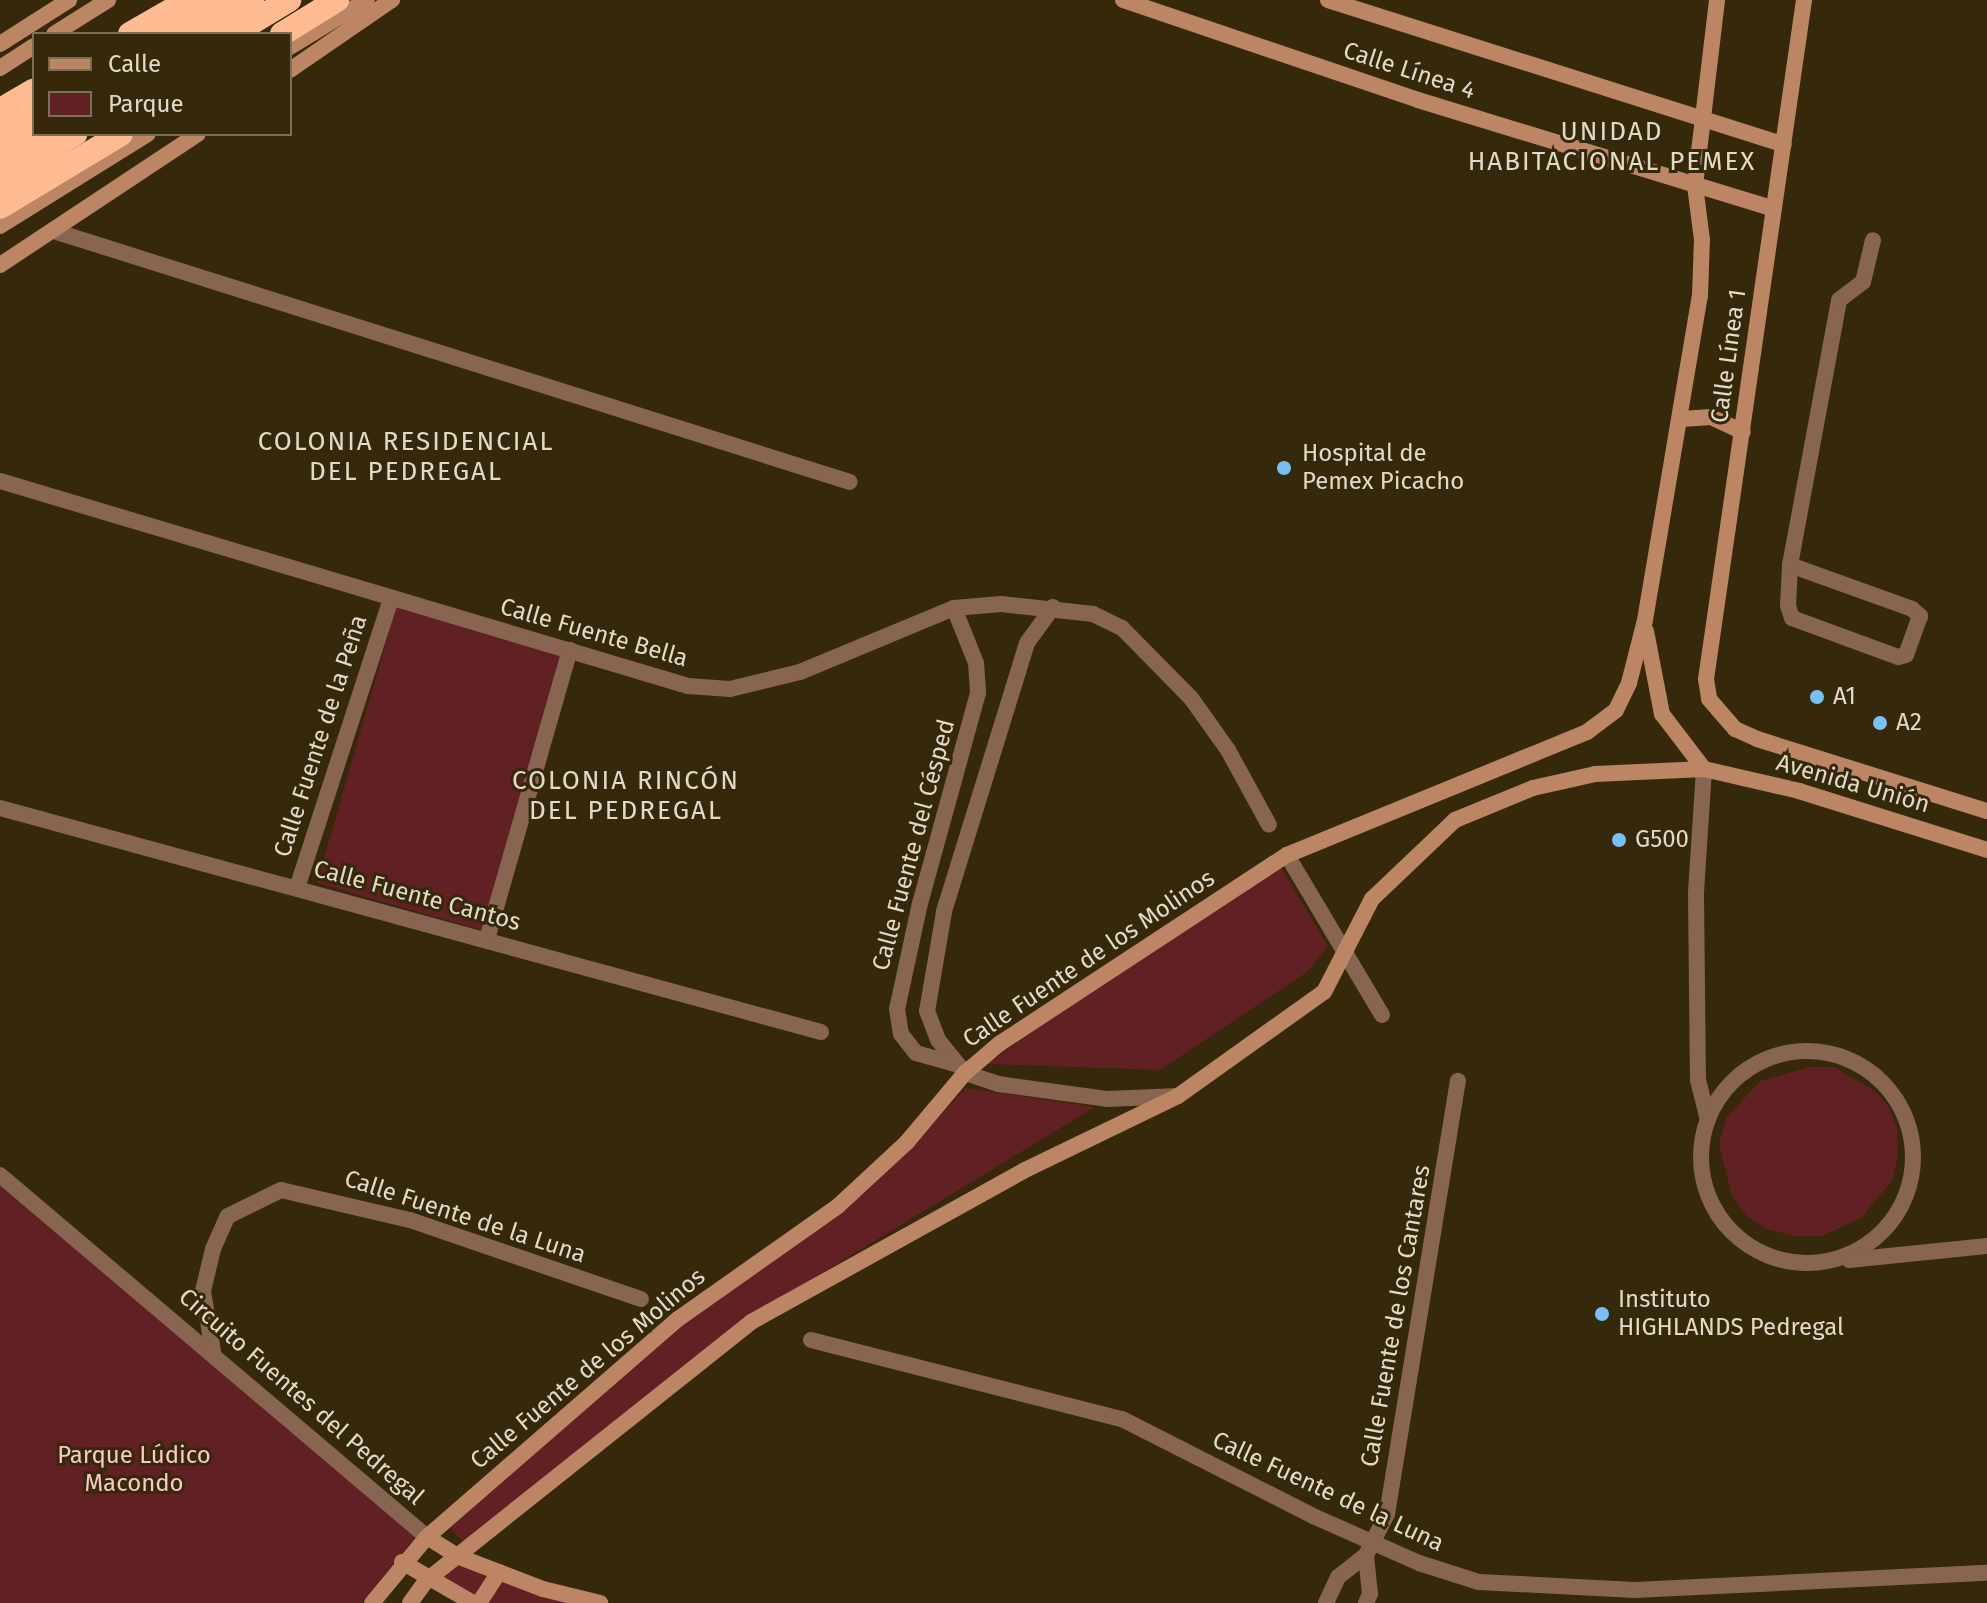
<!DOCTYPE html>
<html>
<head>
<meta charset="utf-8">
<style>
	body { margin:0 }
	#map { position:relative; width:1987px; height:1603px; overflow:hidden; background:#35280b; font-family:"Fira Sans",sans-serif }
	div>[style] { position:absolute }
	.green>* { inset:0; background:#612023; transform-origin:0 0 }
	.street>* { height:16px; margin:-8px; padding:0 8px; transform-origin:8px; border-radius:8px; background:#876550 }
	.street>.ring { margin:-8px; padding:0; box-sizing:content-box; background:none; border:16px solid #876550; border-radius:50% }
	.secondary>* { height:16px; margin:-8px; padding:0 8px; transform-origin:8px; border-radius:8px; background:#bc8563 }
	.highway>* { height:24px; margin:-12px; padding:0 12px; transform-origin:12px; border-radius:12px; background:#feba90 }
	.dots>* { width:22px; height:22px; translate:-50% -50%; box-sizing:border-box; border:4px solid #35280b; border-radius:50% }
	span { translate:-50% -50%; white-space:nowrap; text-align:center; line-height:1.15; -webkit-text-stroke:6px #35280b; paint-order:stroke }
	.street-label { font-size:24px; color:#e2dac9 }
	.poi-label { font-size:24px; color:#e2dac9 }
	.left { translate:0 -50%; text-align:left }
	.park-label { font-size:24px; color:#fbc6c4 }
	.neighbourhood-label { font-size:26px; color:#e2dac9; letter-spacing:2px }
	.legend { position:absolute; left:32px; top:32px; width:260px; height:104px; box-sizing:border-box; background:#35280b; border:2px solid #7a6f57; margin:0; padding:10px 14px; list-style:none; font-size:24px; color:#e2dac9 }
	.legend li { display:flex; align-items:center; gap:16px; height:40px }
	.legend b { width:40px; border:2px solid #7a6f57 }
</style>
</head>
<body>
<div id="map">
	<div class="green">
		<i style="left:396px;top:607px;width:171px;height:287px;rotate:16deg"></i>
		<i style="clip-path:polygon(1277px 861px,1328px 946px,1307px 972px,1160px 1070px,987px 1064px)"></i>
		<i style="clip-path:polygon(1810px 1067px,1834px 1067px,1875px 1091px,1889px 1107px,1897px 1128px,1898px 1155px,1892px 1181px,1861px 1218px,1822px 1236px,1796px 1236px,1769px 1230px,1747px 1216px,1732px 1196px,1719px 1144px,1726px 1118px,1760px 1081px)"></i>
		<i style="clip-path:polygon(966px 1088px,1095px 1107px,751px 1316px,465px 1544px,450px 1528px,668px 1336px,910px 1148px)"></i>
		<i style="clip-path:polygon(0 1186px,418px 1534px,361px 1603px,0 1603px)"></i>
		<i style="clip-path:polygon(457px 1556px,599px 1603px,473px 1603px,427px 1580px)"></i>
	</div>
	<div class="street">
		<i style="left:57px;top:232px;width:831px;rotate:17.5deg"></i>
		<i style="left:0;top:481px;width:718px;rotate:16.59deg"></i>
		<i style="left:688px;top:686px;width:42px;rotate:4.1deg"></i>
		<i style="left:730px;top:689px;width:72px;rotate:-13.7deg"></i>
		<i style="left:800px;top:672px;width:167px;rotate:-22.6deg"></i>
		<i style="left:954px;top:608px;width:47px;rotate:-4.9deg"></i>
		<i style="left:1001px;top:604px;width:93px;rotate:6.2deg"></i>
		<i style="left:1093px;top:614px;width:32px;rotate:26deg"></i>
		<i style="left:1122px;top:628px;width:98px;rotate:45.4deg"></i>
		<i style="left:1191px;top:698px;width:64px;rotate:54.6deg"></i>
		<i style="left:1228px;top:750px;width:85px;rotate:61.3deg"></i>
		<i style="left:1790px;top:565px;width:130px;rotate:19.8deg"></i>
		<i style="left:1912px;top:609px;width:11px;rotate:41deg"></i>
		<i style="left:1920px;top:616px;width:41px;rotate:109.7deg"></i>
		<i style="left:1906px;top:655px;width:8px;rotate:166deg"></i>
		<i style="left:1898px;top:657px;width:113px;rotate:-159.8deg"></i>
		<i style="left:1792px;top:618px;width:13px;rotate:-108deg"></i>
		<i style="left:1788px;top:606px;width:41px;rotate:-87.2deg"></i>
		<i style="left:1790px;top:565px;width:269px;rotate:-79.5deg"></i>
		<i style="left:1839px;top:300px;width:30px;rotate:-37deg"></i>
		<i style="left:1863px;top:282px;width:43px;rotate:-76.6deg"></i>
		<i style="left:1053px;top:607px;width:44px;rotate:125.8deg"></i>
		<i style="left:1027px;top:643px;width:41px;rotate:107.1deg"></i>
		<i style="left:1015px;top:682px;width:241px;rotate:107.2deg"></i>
		<i style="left:944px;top:912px;width:100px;rotate:99.7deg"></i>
		<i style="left:927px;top:1011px;width:31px;rotate:69deg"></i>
		<i style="left:938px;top:1040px;width:43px;rotate:50.7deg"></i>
		<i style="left:965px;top:1073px;width:35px;rotate:18deg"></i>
		<i style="left:998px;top:1084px;width:110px;rotate:7.8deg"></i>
		<i style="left:1107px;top:1099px;width:71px;rotate:-2.4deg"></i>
		<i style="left:954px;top:608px;width:59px;rotate:68.2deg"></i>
		<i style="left:976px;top:663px;width:30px;rotate:86deg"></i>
		<i style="left:978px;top:693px;width:218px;rotate:105.4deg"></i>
		<i style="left:920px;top:903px;width:108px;rotate:102.2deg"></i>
		<i style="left:897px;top:1009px;width:25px;rotate:81deg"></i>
		<i style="left:901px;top:1034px;width:24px;rotate:52deg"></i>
		<i style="left:916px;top:1053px;width:41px;rotate:15.8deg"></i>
		<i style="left:1704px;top:769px;width:124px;rotate:93.7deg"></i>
		<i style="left:1696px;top:893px;width:187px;rotate:89.4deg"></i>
		<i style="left:1698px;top:1080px;width:41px;rotate:76deg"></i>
		<i style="left:0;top:808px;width:851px;rotate:15.26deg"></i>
		<i style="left:1287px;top:855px;width:186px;rotate:59.3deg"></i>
		<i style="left:297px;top:888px;width:305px;rotate:-72deg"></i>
		<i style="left:487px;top:939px;width:301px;rotate:-74deg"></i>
		<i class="ring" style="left:1701px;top:1051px;width:196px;height:196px"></i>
		<i style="left:0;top:1175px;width:560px;rotate:40.29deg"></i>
		<i style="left:1849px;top:1260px;width:139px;rotate:-5.8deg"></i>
		<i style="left:811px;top:1340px;width:321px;rotate:14.3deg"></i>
		<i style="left:1122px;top:1419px;width:214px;rotate:26.9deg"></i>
		<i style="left:1313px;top:1516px;width:116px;rotate:23.9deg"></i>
		<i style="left:1419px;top:1563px;width:63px;rotate:17.6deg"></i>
		<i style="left:1479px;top:1582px;width:156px;rotate:2.9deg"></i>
		<i style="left:1635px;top:1590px;width:352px;rotate:-2.8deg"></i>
		<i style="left:213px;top:1351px;width:61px;rotate:-99.5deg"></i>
		<i style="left:203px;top:1291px;width:43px;rotate:-76.6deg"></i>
		<i style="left:213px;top:1249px;width:36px;rotate:-66deg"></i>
		<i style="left:228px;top:1216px;width:59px;rotate:-26.1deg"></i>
		<i style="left:281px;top:1190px;width:132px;rotate:13.1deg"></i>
		<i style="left:410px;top:1220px;width:244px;rotate:18.9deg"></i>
		<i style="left:1326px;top:1603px;width:29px;rotate:-65deg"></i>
		<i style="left:1338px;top:1577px;width:36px;rotate:-38deg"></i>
		<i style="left:1366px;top:1555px;width:46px;rotate:-62.9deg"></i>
		<i style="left:1387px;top:1514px;width:439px;rotate:-80.7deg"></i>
		<i style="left:1366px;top:1603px;width:10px;rotate:-66deg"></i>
		<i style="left:1370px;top:1594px;width:39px;rotate:-96deg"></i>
	</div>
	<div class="secondary">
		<i style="left:1123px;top:0;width:311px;rotate:18.7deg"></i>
		<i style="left:1418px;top:100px;width:372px;rotate:17deg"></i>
		<i style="left:1328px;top:0;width:478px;rotate:17.6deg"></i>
		<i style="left:1804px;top:0;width:686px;rotate:98.21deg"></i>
		<i style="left:1706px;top:679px;width:20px;rotate:81deg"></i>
		<i style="left:1709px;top:699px;width:40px;rotate:49deg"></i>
		<i style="left:1735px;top:729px;width:24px;rotate:24deg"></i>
		<i style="left:1757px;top:739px;width:241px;rotate:17.4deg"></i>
		<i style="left:54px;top:34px;width:64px;rotate:-32.2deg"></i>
		<i style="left:0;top:44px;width:82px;rotate:-32.5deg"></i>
		<i style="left:290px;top:47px;width:90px;rotate:-31.4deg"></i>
		<i style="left:0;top:68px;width:40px;rotate:-32.9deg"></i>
		<i style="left:290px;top:70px;width:124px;rotate:-34.5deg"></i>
		<i style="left:0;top:226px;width:174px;rotate:-31.9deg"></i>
		<i style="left:0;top:265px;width:237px;rotate:-33.5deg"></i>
		<i style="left:1682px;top:419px;width:29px;rotate:-4deg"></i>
		<i style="left:1711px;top:417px;width:35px;rotate:25deg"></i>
		<i style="left:1646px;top:631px;width:85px;rotate:79.1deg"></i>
		<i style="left:1662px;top:714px;width:69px;rotate:52.6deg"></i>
		<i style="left:427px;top:1537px;width:36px;rotate:32deg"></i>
		<i style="left:457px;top:1556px;width:92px;rotate:21deg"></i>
		<i style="left:543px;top:1589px;width:59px;rotate:13.8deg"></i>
		<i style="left:402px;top:1562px;width:82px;rotate:30deg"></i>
		<i style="left:372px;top:1603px;width:86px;rotate:-50.2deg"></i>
		<i style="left:427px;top:1537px;width:332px;rotate:-41deg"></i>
		<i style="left:678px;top:1319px;width:196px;rotate:-35.2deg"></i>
		<i style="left:838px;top:1206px;width:94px;rotate:-42.8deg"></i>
		<i style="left:907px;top:1142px;width:90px;rotate:-50deg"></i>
		<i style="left:965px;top:1073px;width:45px;rotate:-40.5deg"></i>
		<i style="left:999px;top:1044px;width:344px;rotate:-33.3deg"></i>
		<i style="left:1287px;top:855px;width:324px;rotate:-22.3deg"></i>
		<i style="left:1587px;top:732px;width:36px;rotate:-37deg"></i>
		<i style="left:1616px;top:710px;width:30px;rotate:-64deg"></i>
		<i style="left:1629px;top:683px;width:65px;rotate:-75.7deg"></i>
		<i style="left:1645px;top:620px;width:329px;rotate:-80.4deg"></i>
		<i style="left:1700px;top:296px;width:56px;rotate:-88deg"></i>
		<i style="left:1702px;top:240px;width:55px;rotate:-97.3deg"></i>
		<i style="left:1695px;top:185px;width:186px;rotate:-83.2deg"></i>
		<i style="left:410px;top:1603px;width:29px;rotate:-54deg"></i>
		<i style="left:427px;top:1580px;width:414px;rotate:-38.5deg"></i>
		<i style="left:751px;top:1322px;width:311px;rotate:-29deg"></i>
		<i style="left:1023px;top:1171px;width:172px;rotate:-25.8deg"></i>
		<i style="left:1178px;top:1096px;width:179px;rotate:-35.5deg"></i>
		<i style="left:1324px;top:992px;width:105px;rotate:-62.7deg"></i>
		<i style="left:1372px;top:899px;width:115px;rotate:-43.6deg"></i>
		<i style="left:1455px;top:820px;width:84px;rotate:-22.3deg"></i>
		<i style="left:1533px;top:788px;width:64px;rotate:-12.7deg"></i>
		<i style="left:1595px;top:774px;width:109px;rotate:-2.6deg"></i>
		<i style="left:1704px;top:769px;width:98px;rotate:13deg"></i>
		<i style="left:1799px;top:791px;width:197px;rotate:17.4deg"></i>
		<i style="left:479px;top:1603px;width:37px;rotate:-57deg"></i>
	</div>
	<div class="highway">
		<i style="left:130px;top:34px;width:68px;rotate:-30deg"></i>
		<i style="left:165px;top:34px;width:62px;rotate:-33.2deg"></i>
		<i style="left:198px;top:34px;width:64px;rotate:-32.2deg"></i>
		<i style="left:233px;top:34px;width:66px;rotate:-31.3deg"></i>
		<i style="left:282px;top:34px;width:65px;rotate:-31.7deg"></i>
		<i style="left:0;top:110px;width:39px;rotate:-30deg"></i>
		<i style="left:0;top:136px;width:40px;rotate:-32deg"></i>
		<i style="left:0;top:160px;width:49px;rotate:-32.4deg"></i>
		<i style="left:0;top:181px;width:89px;rotate:-32.1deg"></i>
		<i style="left:0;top:207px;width:141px;rotate:-31.1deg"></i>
	</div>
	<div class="dots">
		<i style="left:1284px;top:468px;background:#77c0f7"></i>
		<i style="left:1817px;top:697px;background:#77c0f7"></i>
		<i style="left:1880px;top:723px;background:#77c0f7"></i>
		<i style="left:1619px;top:840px;background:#77c0f7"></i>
		<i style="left:1602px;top:1314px;background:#77c0f7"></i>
	</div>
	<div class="street-label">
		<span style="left:1409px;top:71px;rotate:18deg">Calle Línea 4</span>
		<span style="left:1729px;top:356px;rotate:-82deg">Calle Línea 1</span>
		<span style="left:594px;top:633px;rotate:16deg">Calle Fuente Bella</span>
		<span style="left:321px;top:736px;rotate:-72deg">Calle Fuente de la Peña</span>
		<span style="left:1853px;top:784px;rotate:16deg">Avenida Unión</span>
		<span style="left:914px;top:845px;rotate:-75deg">Calle Fuente del Césped</span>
		<span style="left:417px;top:896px;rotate:15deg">Calle Fuente Cantos</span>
		<span style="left:1089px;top:959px;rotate:-34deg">Calle Fuente de los Molinos</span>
		<span style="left:465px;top:1217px;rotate:18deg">Calle Fuente de la Luna</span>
		<span style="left:1396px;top:1316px;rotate:-80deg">Calle Fuente de los Cantares</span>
		<span style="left:588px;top:1369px;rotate:-40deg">Calle Fuente de los Molinos</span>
		<span style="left:301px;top:1397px;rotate:41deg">Circuito Fuentes del Pedregal</span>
		<span style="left:1328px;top:1492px;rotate:25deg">Calle Fuente de la Luna</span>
	</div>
	<div class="poi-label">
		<span class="left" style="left:1302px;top:468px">Hospital de<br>Pemex Picacho</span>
		<span class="left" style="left:1833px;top:697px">A1</span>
		<span class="left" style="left:1896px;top:723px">A2</span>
		<span class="left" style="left:1635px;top:840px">G500</span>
		<span class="left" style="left:1618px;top:1314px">Instituto<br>HIGHLANDS Pedregal</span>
	</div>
	<div class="park-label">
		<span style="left:134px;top:1470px">Parque Lúdico<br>Macondo</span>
	</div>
	<div class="neighbourhood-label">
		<span style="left:1612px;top:147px">UNIDAD<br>HABITACIONAL PEMEX</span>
		<span style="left:406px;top:457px">COLONIA RESIDENCIAL<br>DEL PEDREGAL</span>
		<span style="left:626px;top:796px">COLONIA RINCÓN<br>DEL PEDREGAL</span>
	</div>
	<ul class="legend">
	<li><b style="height:10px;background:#bc8563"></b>Calle</li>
	<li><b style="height:22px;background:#612023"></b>Parque</li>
	</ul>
</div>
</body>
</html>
